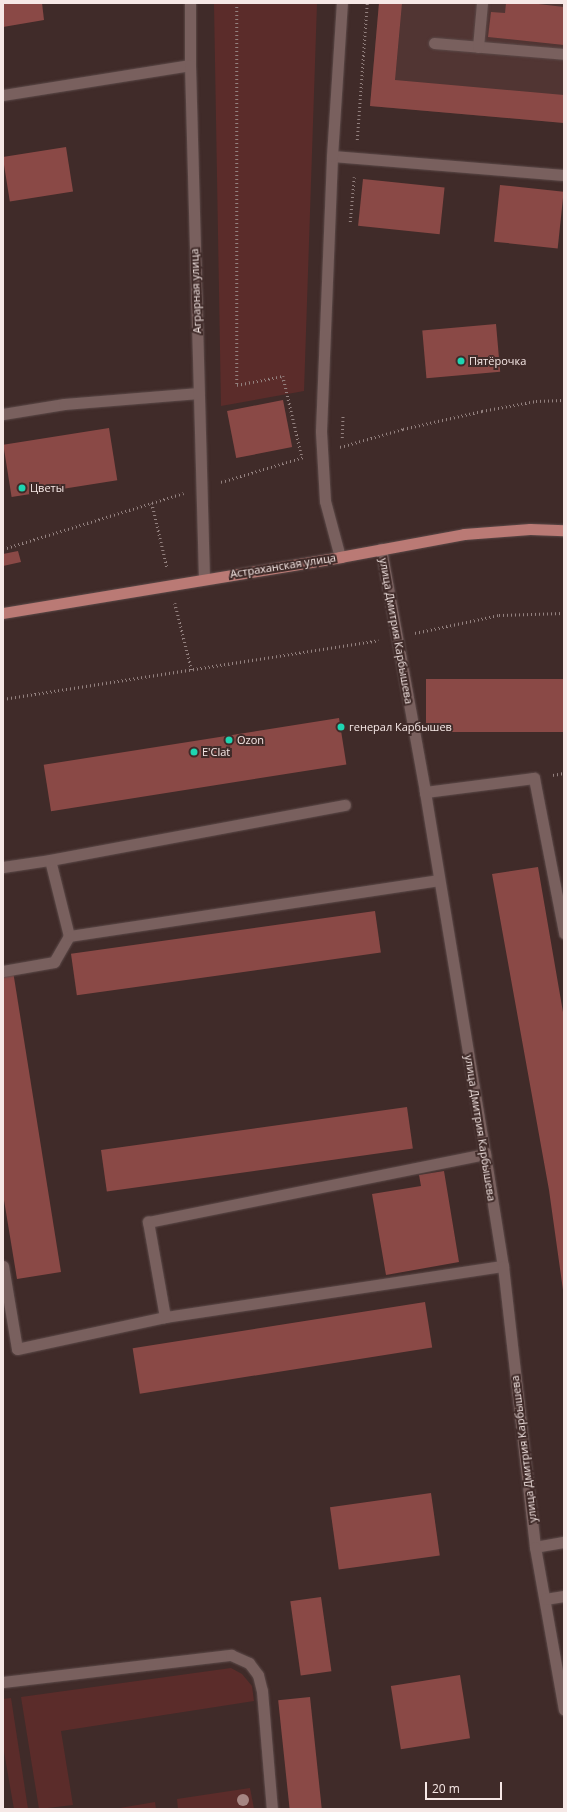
<!DOCTYPE html>
<html>
<head>
<meta charset="utf-8">
<style>
	body { margin:0 }
	#map { position:relative; width:567px; height:1812px; overflow:hidden; background:#402b29; font-family:"Open Sans",sans-serif }
	div>[style] { position:absolute }
	.built>* { inset:0; background:#513533 }
	.green>* { inset:0; background:#5b2c2a }
	.building>* { inset:0; background:#8a4946; transform-origin:0 0 }
	.path>* { height:2.5px; margin-top:-1.25px; transform-origin:0; background:repeating-linear-gradient(90deg,#93817f 0 1px,transparent 0 4px) }
	.roads { filter:drop-shadow(0 0 1px #5c4a49) drop-shadow(0 0 1px #5c4a49) }
	.service>* { height:11px; margin:-5.5px; padding:0 5.5px; transform-origin:5.5px; border-radius:5.5px; background:#79605e }
	.minor>* { height:11px; margin:-5.5px; padding:0 5.5px; transform-origin:5.5px; border-radius:5.5px; background:#79605e }
	.primary>* { height:11px; margin:-5.5px; padding:0 5.5px; transform-origin:5.5px; border-radius:5.5px; background:#ba7a75 }
	.trees>* { width:12px; height:12px; margin:-6px; border-radius:50%; background:#a68683 }
	.dots>* { width:11px; height:11px; translate:-50% -50%; box-sizing:border-box; border:2px solid #402b29; border-radius:50% }
	span { translate:-50% -50%; white-space:nowrap; text-align:center; line-height:1.15; -webkit-text-stroke:4px #402b29; paint-order:stroke }
	.street-label { font-size:11px; color:#f6e8e6 }
	.poi-label { font-size:11px; color:#f6e8e6 }
	.left { translate:0 -50%; text-align:left }
	.frame { position:absolute; inset:0; border:4px solid #f6e8e6; pointer-events:none }
	.scale { position:absolute; left:425px; top:1782px; width:77px; height:18px; box-sizing:border-box; border:2px solid #f6e8e6; border-top:0; padding-left:5px; font-size:12px; line-height:14px; white-space:nowrap; color:#f6e8e6; -webkit-text-stroke:3px #402b29; paint-order:stroke }
</style>
</head>
<body>
<div id="map">
	<div class="built">
		<i style="clip-path:polygon(379px 3px,564px 3px,564px 123px,370px 106px)"></i>
	</div>
	<div class="green">
		<i style="clip-path:polygon(214px 3px,317px 3px,304px 391px,221px 406px)"></i>
		<i style="clip-path:polygon(231px 1668px,242px 1674px,252px 1686px,254px 1701px,61px 1731px,73px 1805px,39px 1809px,21px 1697px)"></i>
		<i style="clip-path:polygon(11px 1698px,28px 1809px,14px 1809px,3px 1746px,3px 1699px)"></i>
		<i style="clip-path:polygon(250px 1788px,254px 1809px,178px 1809px,177px 1799px)"></i>
		<i style="clip-path:polygon(155px 1802px,156px 1809px,114px 1809px)"></i>
	</div>
	<div class="building">
		<i style="clip-path:polygon(3px 3px,42px 3px,44px 20px,3px 27px)"></i>
		<i style="clip-path:polygon(379px 3px,402px 3px,395px 80px,564px 95px,564px 123px,370px 106px)"></i>
		<i style="clip-path:polygon(506px 3px,530px 3px,564px 7px,564px 45px,488px 37px,491px 12px,505px 13px)"></i>
		<i style="left:66px;top:147px;width:45px;height:64px;rotate:81deg"></i>
		<i style="left:363px;top:179px;width:82px;height:47px;rotate:6deg"></i>
		<i style="left:500px;top:185px;width:64px;height:57px;rotate:6deg"></i>
		<i style="left:496px;top:324px;width:48px;height:74px;rotate:85deg"></i>
		<i style="left:283px;top:400px;width:48px;height:57px;rotate:79deg"></i>
		<i style="left:109px;top:428px;width:53px;height:107px;rotate:81deg"></i>
		<i style="clip-path:polygon(18px 551px,21px 562px,3px 566px,3px 554px)"></i>
		<i style="left:564px;top:679px;width:53px;height:138px;rotate:90deg"></i>
		<i style="left:339px;top:718px;width:47px;height:299px;rotate:81deg"></i>
		<i style="clip-path:polygon(538px 867px,564px 1018px,563px 1290px,549px 1190px,492px 874px)"></i>
		<i style="left:375px;top:911px;width:42px;height:307px;rotate:82deg"></i>
		<i style="clip-path:polygon(13px 971px,61px 1272px,17px 1279px,3px 1194px,3px 973px)"></i>
		<i style="left:407px;top:1107px;width:42px;height:309px;rotate:82deg"></i>
		<i style="clip-path:polygon(444px 1171px,459px 1262px,386px 1275px,372px 1194px,421px 1186px,419px 1175px)"></i>
		<i style="left:425px;top:1302px;width:46px;height:296px;rotate:81deg"></i>
		<i style="left:431px;top:1493px;width:63px;height:102px;rotate:82deg"></i>
		<i style="left:321px;top:1597px;width:75px;height:31px;rotate:82deg"></i>
		<i style="left:460px;top:1675px;width:64px;height:70px;rotate:81deg"></i>
		<i style="left:310px;top:1697px;width:113px;height:32px;rotate:84deg"></i>
	</div>
	<div class="path">
		<i style="left:237px;top:3px;width:382px;rotate:90deg"></i>
		<i style="left:237px;top:385px;width:47px;rotate:-11.1deg"></i>
		<i style="left:283px;top:376px;width:83px;rotate:76.8deg"></i>
		<i style="left:357px;top:140px;width:137px;rotate:-85.8deg"></i>
		<i style="left:350px;top:222px;width:45px;rotate:-84.9deg"></i>
		<i style="left:342px;top:438px;width:23px;rotate:-88deg"></i>
		<i style="left:340px;top:447px;width:66px;rotate:-15.9deg"></i>
		<i style="left:403px;top:429px;width:81px;rotate:-12.8deg"></i>
		<i style="left:482px;top:411px;width:55px;rotate:-10.5deg"></i>
		<i style="left:536px;top:401px;width:28px;rotate:-2deg"></i>
		<i style="left:221px;top:482px;width:87px;rotate:-16.8deg"></i>
		<i style="left:152px;top:503px;width:66px;rotate:76.8deg"></i>
		<i style="left:3px;top:549px;width:189px;rotate:-17.2deg"></i>
		<i style="left:175px;top:603px;width:70px;rotate:76deg"></i>
		<i style="left:415px;top:633px;width:86px;rotate:-12.1deg"></i>
		<i style="left:499px;top:615px;width:65px;rotate:-1.8deg"></i>
		<i style="left:3px;top:699px;width:380px;rotate:-8.9deg"></i>
		<i style="left:553px;top:775px;width:11px;rotate:-10deg"></i>
	</div>
	<div class="roads">
		<div class="service">
			<i style="left:434px;top:43px;width:130px;rotate:4.8deg"></i>
			<i style="left:478px;top:47px;width:44px;rotate:-84.8deg"></i>
			<i style="left:3px;top:95px;width:189px;rotate:-9.1deg"></i>
			<i style="left:332px;top:156px;width:233px;rotate:4.7deg"></i>
			<i style="left:3px;top:414px;width:62px;rotate:-9.3deg"></i>
			<i style="left:64px;top:404px;width:135px;rotate:-4.7deg"></i>
			<i style="left:425px;top:792px;width:110px;rotate:-7.3deg"></i>
			<i style="left:534px;top:778px;width:158px;rotate:79deg"></i>
			<i style="left:3px;top:867px;width:48px;rotate:-8.5deg"></i>
			<i style="left:69px;top:936px;width:78px;rotate:-104deg"></i>
			<i style="left:50px;top:860px;width:300px;rotate:-10.6deg"></i>
			<i style="left:3px;top:971px;width:52px;rotate:-10deg"></i>
			<i style="left:54px;top:962px;width:30px;rotate:-60deg"></i>
			<i style="left:69px;top:936px;width:374px;rotate:-8.6deg"></i>
			<i style="left:3px;top:1266px;width:84px;rotate:80.4deg"></i>
			<i style="left:17px;top:1349px;width:151px;rotate:-12.2deg"></i>
			<i style="left:165px;top:1317px;width:342px;rotate:-8.6deg"></i>
			<i style="left:165px;top:1317px;width:97px;rotate:-100.1deg"></i>
			<i style="left:148px;top:1222px;width:344px;rotate:-11.4deg"></i>
			<i style="left:535px;top:1547px;width:29px;rotate:-10deg"></i>
			<i style="left:3px;top:1682px;width:230px;rotate:-6.8deg"></i>
			<i style="left:231px;top:1655px;width:20px;rotate:24deg"></i>
			<i style="left:249px;top:1663px;width:15px;rotate:53deg"></i>
			<i style="left:258px;top:1675px;width:16px;rotate:76deg"></i>
			<i style="left:262px;top:1691px;width:118px;rotate:85.2deg"></i>
		</div>
		<div class="minor">
			<i style="left:190px;top:3px;width:62px;rotate:90deg"></i>
			<i style="left:190px;top:65px;width:514px;rotate:88.44deg"></i>
			<i style="left:381px;top:549px;width:247px;rotate:79.7deg"></i>
			<i style="left:425px;top:792px;width:367px;rotate:80.6deg"></i>
			<i style="left:485px;top:1154px;width:113px;rotate:80.9deg"></i>
			<i style="left:503px;top:1266px;width:283px;rotate:83.5deg"></i>
			<i style="left:535px;top:1547px;width:165px;rotate:79.9deg"></i>
			<i style="left:340px;top:557px;width:58px;rotate:-105deg"></i>
			<i style="left:325px;top:501px;width:70px;rotate:-93.3deg"></i>
			<i style="left:321px;top:431px;width:275px;rotate:-87.7deg"></i>
			<i style="left:332px;top:156px;width:153px;rotate:-86.3deg"></i>
			<i style="left:545px;top:1599px;width:19px;rotate:-9deg"></i>
		</div>
		<div class="primary">
			<i style="left:3px;top:613px;width:342px;rotate:-9.4deg"></i>
			<i style="left:340px;top:557px;width:126px;rotate:-10.5deg"></i>
			<i style="left:464px;top:534px;width:66px;rotate:-4.3deg"></i>
			<i style="left:530px;top:529px;width:34px;rotate:2deg"></i>
		</div>
	</div>
	<div class="trees">
		<i style="left:243px;top:1800px"></i>
	</div>
	<div class="dots">
		<i style="left:461px;top:361px;background:#1ed5b1"></i>
		<i style="left:22px;top:488px;background:#1ed5b1"></i>
		<i style="left:341px;top:727px;background:#1ed5b1"></i>
		<i style="left:229px;top:740px;background:#1ed5b1"></i>
		<i style="left:194px;top:752px;background:#1ed5b1"></i>
	</div>
	<div class="street-label">
		<span style="left:196px;top:291px;rotate:-92deg">Аграрная улица</span>
		<span style="left:283px;top:566px;rotate:-9deg">Астраханская улица</span>
		<span style="left:396px;top:631px;rotate:80deg">улица Дмитрия Карбышева</span>
		<span style="left:480px;top:1128px;rotate:81deg">улица Дмитрия Карбышева</span>
		<span style="left:524px;top:1449px;rotate:-97deg">улица Дмитрия Карбышева</span>
	</div>
	<div class="poi-label">
		<span class="left" style="left:469px;top:361px">Пятёрочка</span>
		<span class="left" style="left:30px;top:488px">Цветы</span>
		<span class="left" style="left:349px;top:727px">генерал Карбышев</span>
		<span class="left" style="left:237px;top:740px">Ozon</span>
		<span class="left" style="left:202px;top:752px">E'Clat</span>
	</div>
	<div class="frame"></div>
	<div class="scale">20 m</div>
</div>
</body>
</html>
